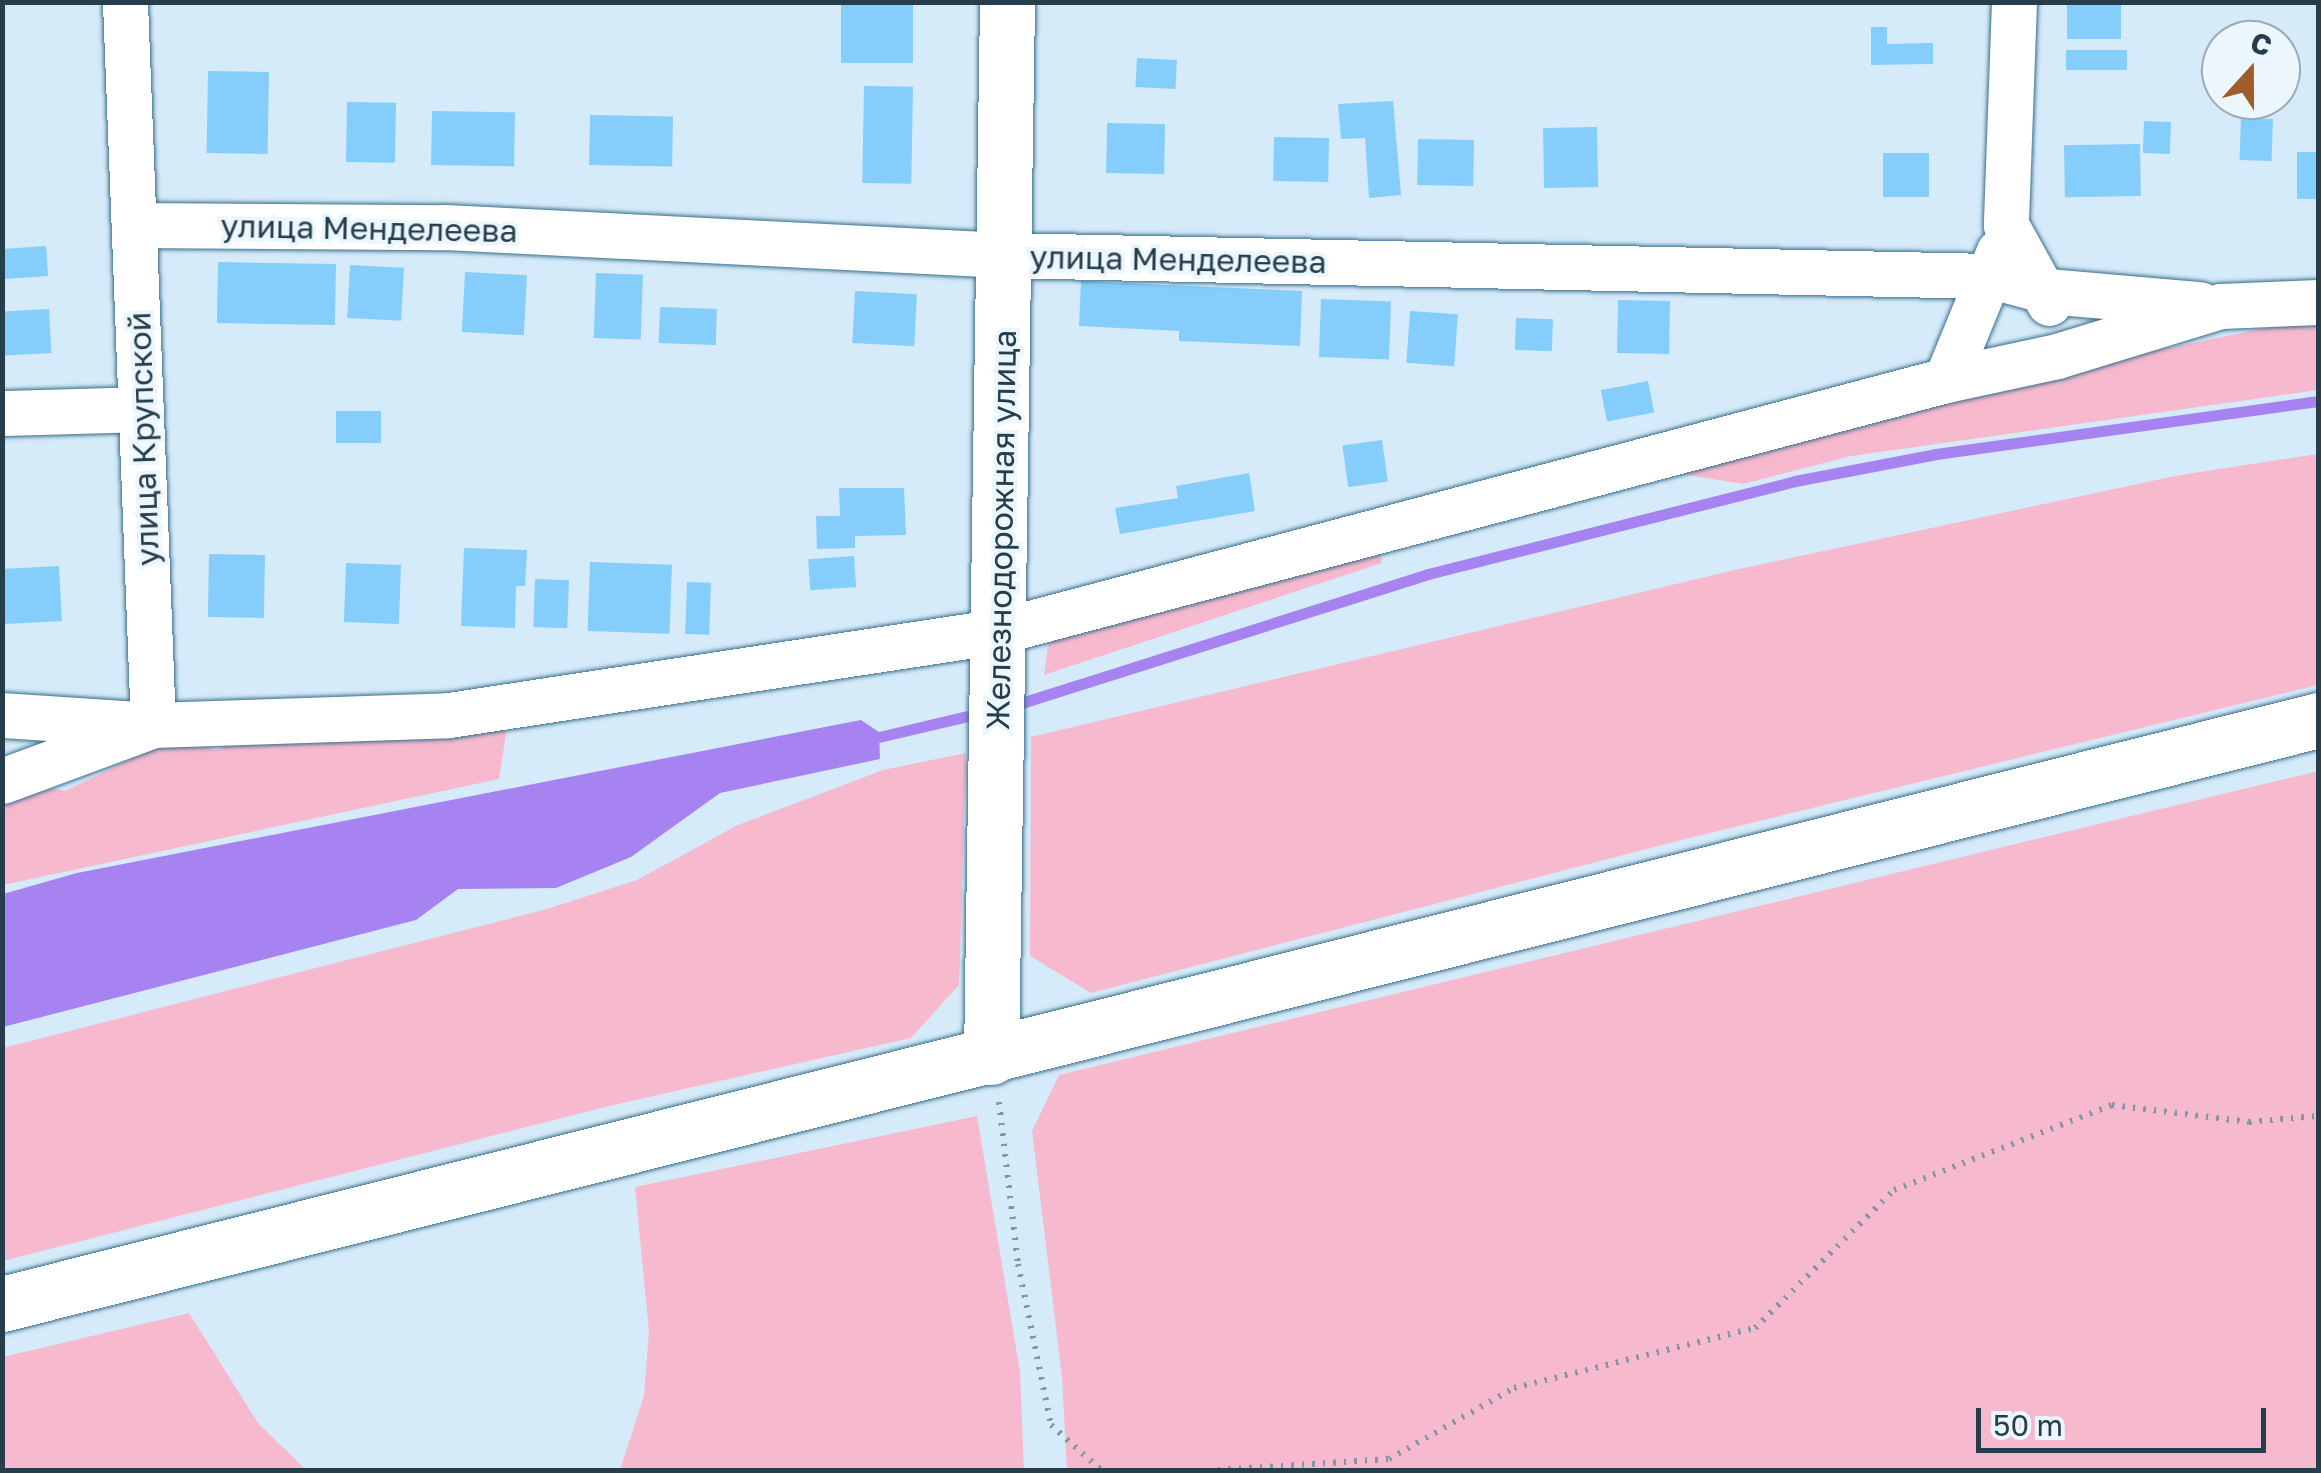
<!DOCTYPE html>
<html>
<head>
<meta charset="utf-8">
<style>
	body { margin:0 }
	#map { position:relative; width:2321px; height:1473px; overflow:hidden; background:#d5ebf9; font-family:"Golos Text",sans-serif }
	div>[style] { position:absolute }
	.green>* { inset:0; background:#f7b9ce }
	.water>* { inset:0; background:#a783f2 }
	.stream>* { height:11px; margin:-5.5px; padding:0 5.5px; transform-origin:5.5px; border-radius:5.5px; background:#a783f2 }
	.building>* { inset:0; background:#85cdfa; transform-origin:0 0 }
	.path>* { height:6px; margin-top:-3px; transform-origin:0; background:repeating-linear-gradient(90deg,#8197a5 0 2.5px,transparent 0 10.5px) }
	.roads { filter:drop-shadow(0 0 2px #376d8d) drop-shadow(0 0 2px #376d8d) }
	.street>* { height:45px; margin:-22.5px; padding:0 22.5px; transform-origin:22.5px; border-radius:22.5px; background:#fff }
	.secondary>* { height:55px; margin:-27.5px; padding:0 27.5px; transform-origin:27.5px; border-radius:27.5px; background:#fff }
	span { translate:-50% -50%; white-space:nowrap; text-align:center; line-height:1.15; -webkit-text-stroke:8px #ebf6fd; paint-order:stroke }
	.street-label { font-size:32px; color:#263d4b }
	.frame { position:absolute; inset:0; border:5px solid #263d4b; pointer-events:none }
	.north { position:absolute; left:2201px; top:20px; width:100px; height:100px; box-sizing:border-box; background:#ebf6fd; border:2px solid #9cacb6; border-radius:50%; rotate:21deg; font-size:28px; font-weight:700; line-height:40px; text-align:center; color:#263d4b }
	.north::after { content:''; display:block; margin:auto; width:35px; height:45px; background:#9f5e29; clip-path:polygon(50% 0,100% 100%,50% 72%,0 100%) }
	.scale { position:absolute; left:1976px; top:1408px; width:290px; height:45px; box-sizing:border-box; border:5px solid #263d4b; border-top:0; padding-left:12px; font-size:30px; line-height:35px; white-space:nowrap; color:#263d4b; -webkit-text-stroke:8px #ebf6fd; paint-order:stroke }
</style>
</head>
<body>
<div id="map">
	<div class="green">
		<i style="clip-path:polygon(2318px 324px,2318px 390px,1851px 456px,1743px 484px,1669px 472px,1721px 442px,2270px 327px)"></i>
		<i style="clip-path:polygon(2318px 454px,2318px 685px,1685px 839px,1091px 993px,1030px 956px,1031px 737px,1739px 569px,2180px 475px)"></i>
		<i style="clip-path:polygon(1376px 531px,1382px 563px,1044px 675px,1050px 632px)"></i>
		<i style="clip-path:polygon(509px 714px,499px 779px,3px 885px,3px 803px,41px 787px,65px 791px,174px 738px,216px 750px,261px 731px)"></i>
		<i style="clip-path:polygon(966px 753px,959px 985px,911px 1038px,609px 1106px,3px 1261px,3px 1048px,547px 909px,637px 880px,738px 825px,883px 770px)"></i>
		<i style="clip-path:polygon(2318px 771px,2318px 1470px,1067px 1470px,1062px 1377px,1032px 1131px,1059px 1075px)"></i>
		<i style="clip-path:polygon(977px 1116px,1020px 1372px,1024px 1470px,620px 1470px,644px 1396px,649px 1331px,635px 1187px)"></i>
		<i style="clip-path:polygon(189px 1313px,258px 1423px,306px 1470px,3px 1470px,3px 1357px)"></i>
	</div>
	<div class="water">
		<i style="clip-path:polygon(861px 720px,879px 732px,880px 759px,720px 793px,631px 857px,556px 888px,458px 889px,416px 920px,3px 1027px,3px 894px,77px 873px)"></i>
	</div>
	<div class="stream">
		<i style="left:1012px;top:706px;width:436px;rotate:-17.6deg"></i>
		<i style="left:1428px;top:574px;width:379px;rotate:-14.2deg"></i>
		<i style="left:1795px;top:481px;width:144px;rotate:-10.8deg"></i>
		<i style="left:1936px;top:454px;width:386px;rotate:-7.9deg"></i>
		<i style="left:866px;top:740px;width:117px;rotate:-13.3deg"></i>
	</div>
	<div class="building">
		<i style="left:841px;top:2px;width:72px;height:61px"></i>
		<i style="left:2067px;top:2px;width:54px;height:37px"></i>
		<i style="clip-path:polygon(1871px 27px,1887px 27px,1887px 44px,1933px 43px,1933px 64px,1871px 65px)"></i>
		<i style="left:2127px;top:50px;width:20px;height:61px;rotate:90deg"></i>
		<i style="left:1137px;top:58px;width:40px;height:29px;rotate:3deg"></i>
		<i style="left:208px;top:71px;width:61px;height:82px;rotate:1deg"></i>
		<i style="left:864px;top:86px;width:49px;height:97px;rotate:1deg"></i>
		<i style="clip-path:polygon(1393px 101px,1401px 195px,1369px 198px,1365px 138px,1341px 139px,1338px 104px)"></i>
		<i style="left:347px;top:102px;width:49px;height:60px;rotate:1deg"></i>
		<i style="left:432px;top:111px;width:83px;height:54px;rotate:1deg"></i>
		<i style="left:590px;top:115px;width:83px;height:50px;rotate:1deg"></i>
		<i style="left:2241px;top:118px;width:32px;height:42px;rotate:2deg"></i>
		<i style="left:2144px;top:121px;width:27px;height:32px;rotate:2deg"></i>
		<i style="left:1107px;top:123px;width:58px;height:50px;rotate:1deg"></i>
		<i style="left:1597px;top:127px;width:60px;height:54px;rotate:89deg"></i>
		<i style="left:1274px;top:137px;width:55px;height:44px;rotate:1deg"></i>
		<i style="left:1418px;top:139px;width:56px;height:46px;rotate:1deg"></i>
		<i style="left:2140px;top:144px;width:52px;height:76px;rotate:89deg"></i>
		<i style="left:2297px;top:152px;width:21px;height:47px"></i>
		<i style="left:1929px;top:153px;width:44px;height:46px;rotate:90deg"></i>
		<i style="left:46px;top:246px;width:30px;height:44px;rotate:86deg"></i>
		<i style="left:218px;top:262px;width:118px;height:61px;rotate:1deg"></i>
		<i style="left:350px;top:265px;width:54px;height:53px;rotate:3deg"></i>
		<i style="left:465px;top:272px;width:62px;height:60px;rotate:3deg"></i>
		<i style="left:596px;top:273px;width:47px;height:65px;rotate:2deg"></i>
		<i style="clip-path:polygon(1081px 281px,1302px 291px,1300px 346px,1179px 341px,1179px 331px,1079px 326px)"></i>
		<i style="left:855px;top:291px;width:62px;height:52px;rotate:3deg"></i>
		<i style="left:1321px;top:299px;width:70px;height:58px;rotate:2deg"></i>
		<i style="left:1618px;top:300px;width:52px;height:53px;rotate:1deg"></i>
		<i style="left:660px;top:307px;width:57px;height:36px;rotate:2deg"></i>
		<i style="left:49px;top:309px;width:44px;height:47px;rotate:87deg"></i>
		<i style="left:1410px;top:311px;width:48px;height:52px;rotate:4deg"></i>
		<i style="left:1516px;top:318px;width:37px;height:32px;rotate:2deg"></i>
		<i style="left:1648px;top:381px;width:32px;height:48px;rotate:79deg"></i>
		<i style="left:336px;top:411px;width:45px;height:32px"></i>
		<i style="left:1382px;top:440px;width:42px;height:40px;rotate:82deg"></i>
		<i style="clip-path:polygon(1249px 473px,1255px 511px,1120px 534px,1115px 508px,1178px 498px,1176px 486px)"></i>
		<i style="clip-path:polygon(839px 488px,904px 488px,906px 535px,855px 536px,855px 548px,817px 549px,816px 516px,840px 516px)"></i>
		<i style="clip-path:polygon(464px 548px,527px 550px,525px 586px,516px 586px,515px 628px,461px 626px)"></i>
		<i style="left:209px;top:554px;width:56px;height:63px;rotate:1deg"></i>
		<i style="left:854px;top:556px;width:31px;height:46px;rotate:86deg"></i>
		<i style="left:590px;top:562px;width:82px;height:69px;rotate:2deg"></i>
		<i style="left:346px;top:563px;width:55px;height:59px;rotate:2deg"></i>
		<i style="left:59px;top:566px;width:55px;height:57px;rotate:87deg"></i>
		<i style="left:535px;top:579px;width:34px;height:48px;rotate:2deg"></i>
		<i style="left:687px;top:582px;width:24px;height:52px;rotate:2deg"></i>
	</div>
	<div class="path">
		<i style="left:999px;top:1102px;width:163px;rotate:83.3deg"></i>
		<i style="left:1018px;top:1264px;width:164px;rotate:78.4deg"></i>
		<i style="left:1051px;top:1425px;width:67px;rotate:42deg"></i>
		<i style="left:1218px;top:1470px;width:171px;rotate:-3.7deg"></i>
		<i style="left:1389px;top:1459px;width:144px;rotate:-29.6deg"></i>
		<i style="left:1514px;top:1388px;width:248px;rotate:-14deg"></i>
		<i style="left:1755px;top:1328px;width:196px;rotate:-44.8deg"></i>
		<i style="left:1894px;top:1190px;width:234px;rotate:-21.3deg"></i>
		<i style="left:2112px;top:1105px;width:138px;rotate:7.1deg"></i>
		<i style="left:2249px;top:1122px;width:69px;rotate:-5deg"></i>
	</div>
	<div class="roads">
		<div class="street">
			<i style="left:2014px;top:2px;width:223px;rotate:92.1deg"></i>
			<i style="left:2006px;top:225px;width:89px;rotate:61.1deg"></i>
			<i style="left:134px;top:225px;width:311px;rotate:0.4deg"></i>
			<i style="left:445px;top:227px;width:560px;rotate:2.87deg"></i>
			<i style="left:1004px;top:255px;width:988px;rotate:1.22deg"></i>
			<i style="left:1992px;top:276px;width:57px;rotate:15.3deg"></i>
			<i style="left:2047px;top:291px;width:153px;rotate:4.9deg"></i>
			<i style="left:1946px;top:380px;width:139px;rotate:-67.7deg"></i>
			<i style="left:2px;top:413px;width:139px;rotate:-1.6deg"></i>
			<i style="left:2px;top:715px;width:151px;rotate:3.8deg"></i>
			<i style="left:153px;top:725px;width:724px;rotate:-92.22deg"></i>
			<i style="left:2px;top:781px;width:161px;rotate:-20.3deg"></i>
			<i style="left:153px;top:725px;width:296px;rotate:-1.9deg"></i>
			<i style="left:449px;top:715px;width:557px;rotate:-8.67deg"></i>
			<i style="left:1000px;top:631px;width:979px;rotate:-14.86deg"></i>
			<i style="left:1946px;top:380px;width:114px;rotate:-12.2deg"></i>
			<i style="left:2057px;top:356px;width:171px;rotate:-17deg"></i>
			<i style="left:2221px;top:306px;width:97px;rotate:-2.4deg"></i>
		</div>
		<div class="secondary">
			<i style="left:991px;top:1057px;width:1055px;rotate:-89.13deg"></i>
			<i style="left:2px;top:1304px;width:2388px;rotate:-14.15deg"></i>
		</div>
	</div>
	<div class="street-label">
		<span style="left:369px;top:228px;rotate:1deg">улица Менделеева</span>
		<span style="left:1178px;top:259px;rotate:1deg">улица Менделеева</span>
		<span style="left:143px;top:439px;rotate:-92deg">улица Крупской</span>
		<span style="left:1001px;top:530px;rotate:-89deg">Железнодорожная улица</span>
	</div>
	<div class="frame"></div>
	<div class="north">С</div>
	<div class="scale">50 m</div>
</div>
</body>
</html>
